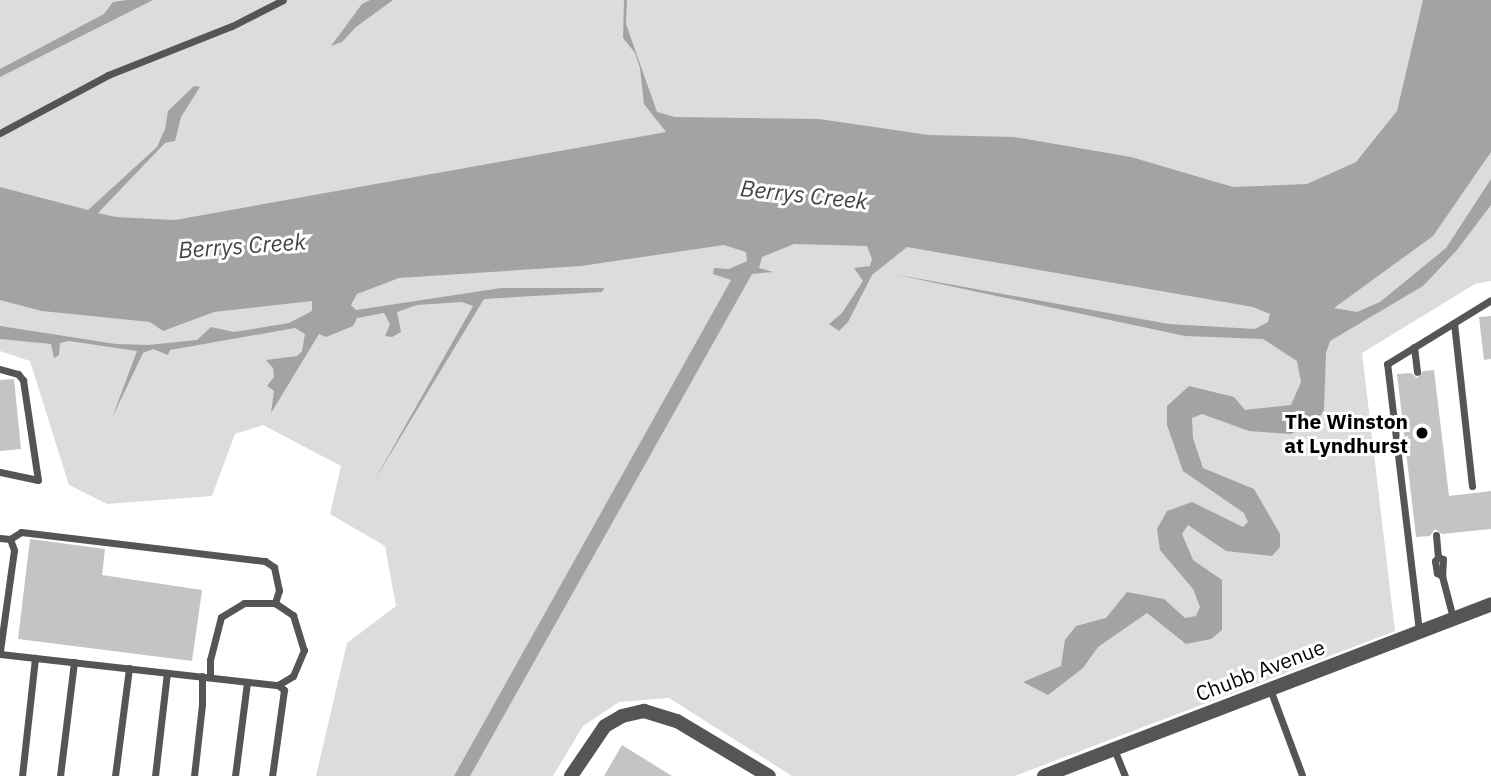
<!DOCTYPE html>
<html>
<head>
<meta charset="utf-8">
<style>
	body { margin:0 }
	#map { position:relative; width:1491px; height:776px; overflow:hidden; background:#fff; font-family:"IBM Plex Sans",sans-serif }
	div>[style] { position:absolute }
	.green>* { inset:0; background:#dcdcdc }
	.water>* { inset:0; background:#a3a3a3 }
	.building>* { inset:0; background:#c4c4c4 }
	.lane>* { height:7px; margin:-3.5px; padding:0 3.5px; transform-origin:3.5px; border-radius:3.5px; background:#555 }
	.street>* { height:14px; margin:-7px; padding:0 7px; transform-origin:7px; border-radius:7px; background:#555 }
	.dots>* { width:19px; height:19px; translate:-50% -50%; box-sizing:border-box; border:4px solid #fff; border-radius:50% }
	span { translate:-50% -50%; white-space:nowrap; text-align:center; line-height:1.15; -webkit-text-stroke:6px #fff; paint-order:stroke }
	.poi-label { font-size:21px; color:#000; font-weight:700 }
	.right { translate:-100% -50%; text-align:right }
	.street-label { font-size:21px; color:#000 }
	.water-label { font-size:23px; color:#444; font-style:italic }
</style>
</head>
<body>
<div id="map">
	<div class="green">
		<i style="clip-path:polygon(0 0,1491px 0,1491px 281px,1475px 284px,1362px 353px,1395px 631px,1015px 776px,792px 776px,669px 698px,619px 702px,583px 726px,553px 776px,316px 776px,347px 643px,396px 606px,385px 546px,330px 514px,341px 466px,263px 425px,235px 434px,212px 496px,107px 504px,69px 485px,30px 361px,0 351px)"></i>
	</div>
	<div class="water">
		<i style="clip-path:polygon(127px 0,153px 0,0 77px,0 69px,104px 14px,113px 2px)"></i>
		<i style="clip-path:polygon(370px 0,393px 0,356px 27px,342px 42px,331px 46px,362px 4px)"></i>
		<i style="clip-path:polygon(624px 0,627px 0,626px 24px,657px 112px,675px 117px,819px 119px,929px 135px,1014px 137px,1131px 157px,1233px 187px,1307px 184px,1356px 162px,1397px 111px,1423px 0,1491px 0,1491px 152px,1433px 236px,1334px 308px,1357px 312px,1380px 302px,1446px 248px,1491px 179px,1491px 205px,1457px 250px,1423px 286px,1330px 341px,1326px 353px,1324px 410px,1318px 420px,1291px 434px,1249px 431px,1202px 414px,1192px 418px,1193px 438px,1203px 468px,1254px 489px,1280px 534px,1280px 547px,1272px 556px,1226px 551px,1188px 525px,1182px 534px,1193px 560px,1222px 580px,1222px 630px,1211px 639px,1186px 644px,1147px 613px,1098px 647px,1083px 668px,1048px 695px,1023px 682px,1061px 666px,1065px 640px,1076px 626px,1106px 618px,1127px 592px,1164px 599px,1185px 618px,1196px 616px,1200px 607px,1193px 589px,1160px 550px,1157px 529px,1167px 511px,1192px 502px,1243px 527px,1248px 522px,1244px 513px,1183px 471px,1167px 425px,1167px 406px,1189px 386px,1234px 397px,1245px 410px,1291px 405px,1301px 382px,1297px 361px,1263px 339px,1185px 336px,893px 274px,1169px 324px,1255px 329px,1268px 322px,1270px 314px,1253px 307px,907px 247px,872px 275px,848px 322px,839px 331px,829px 324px,842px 313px,863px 281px,854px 268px,870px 266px,872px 259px,867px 246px,794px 244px,762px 257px,759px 268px,773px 272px,752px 274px,470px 776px,454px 776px,731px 280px,713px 274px,714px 268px,729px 269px,747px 261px,746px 252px,724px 245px,581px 266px,399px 278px,357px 294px,351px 305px,356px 310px,501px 288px,604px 288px,602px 292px,484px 299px,374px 481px,473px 306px,462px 302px,417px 305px,397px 312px,401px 332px,392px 337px,385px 336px,390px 324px,384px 313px,357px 318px,353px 326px,326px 337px,319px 334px,271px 413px,274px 391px,267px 386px,274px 377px,273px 368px,266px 360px,297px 356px,302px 351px,305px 334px,295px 328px,170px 350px,168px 355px,153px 349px,143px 353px,112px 418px,137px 351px,69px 341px,60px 343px,59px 355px,54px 358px,51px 344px,0 339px,0 326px,116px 344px,148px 345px,197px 340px,211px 327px,234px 332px,289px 323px,312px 311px,312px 301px,214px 312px,163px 331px,150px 322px,42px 311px,0 300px,0 187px,88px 210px,157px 147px,165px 129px,168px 111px,194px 86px,200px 87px,181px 117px,175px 141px,165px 143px,98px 213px,116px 217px,175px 220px,666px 132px,644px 104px,640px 68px,635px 53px,623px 38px)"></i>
	</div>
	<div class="building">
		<i style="clip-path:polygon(1491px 316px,1491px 359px,1484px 360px,1479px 317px)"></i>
		<i style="clip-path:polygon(1434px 370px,1449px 496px,1491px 491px,1491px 529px,1442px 534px,1435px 529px,1430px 536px,1416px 537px,1397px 374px,1411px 373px,1417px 378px,1423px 371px)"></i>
		<i style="clip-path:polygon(14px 379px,21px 449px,0 451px,0 380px)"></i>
		<i style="clip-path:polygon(30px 539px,105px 549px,102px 575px,202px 590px,192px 661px,18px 639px)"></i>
		<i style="clip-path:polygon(622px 745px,672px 776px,604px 776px)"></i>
	</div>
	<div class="lane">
		<i style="left:0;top:133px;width:123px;rotate:-28.2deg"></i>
		<i style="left:108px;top:75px;width:133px;rotate:-21.6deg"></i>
		<i style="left:232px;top:26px;width:57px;rotate:-27deg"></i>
		<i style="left:1454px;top:323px;width:164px;rotate:83.7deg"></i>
		<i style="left:1414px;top:347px;width:25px;rotate:83deg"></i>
		<i style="left:0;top:369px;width:19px;rotate:16deg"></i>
		<i style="left:18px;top:374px;width:8px;rotate:50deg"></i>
		<i style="left:23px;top:380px;width:101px;rotate:81.5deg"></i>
		<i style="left:38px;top:480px;width:39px;rotate:-168deg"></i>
		<i style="left:1436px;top:535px;width:22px;rotate:85deg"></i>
		<i style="left:1438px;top:557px;width:5px;rotate:127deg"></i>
		<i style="left:1435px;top:561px;width:12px;rotate:81deg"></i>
		<i style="left:1437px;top:573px;width:6px;rotate:31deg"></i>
		<i style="left:0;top:538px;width:10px;rotate:6deg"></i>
		<i style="left:10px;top:539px;width:12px;rotate:70deg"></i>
		<i style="left:14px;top:550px;width:102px;rotate:97.9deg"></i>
		<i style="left:10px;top:539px;width:13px;rotate:-32deg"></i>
		<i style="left:21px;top:532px;width:246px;rotate:6.8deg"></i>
		<i style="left:265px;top:561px;width:11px;rotate:34deg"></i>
		<i style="left:274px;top:567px;width:24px;rotate:78deg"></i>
		<i style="left:279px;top:590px;width:14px;rotate:107deg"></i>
		<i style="left:1438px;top:557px;width:5px;rotate:22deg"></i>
		<i style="left:1443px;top:559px;width:17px;rotate:93deg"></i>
		<i style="left:1442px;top:576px;width:43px;rotate:75.3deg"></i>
		<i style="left:1419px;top:631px;width:269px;rotate:-96.8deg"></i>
		<i style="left:1387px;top:364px;width:122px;rotate:-31.6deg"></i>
		<i style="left:0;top:654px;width:280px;rotate:6.4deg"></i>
		<i style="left:278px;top:685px;width:8px;rotate:40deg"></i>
		<i style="left:284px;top:690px;width:87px;rotate:97.9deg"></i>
		<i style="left:210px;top:677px;width:17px;rotate:-90deg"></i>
		<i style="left:210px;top:660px;width:44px;rotate:-75.7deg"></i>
		<i style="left:221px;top:617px;width:27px;rotate:-31deg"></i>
		<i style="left:244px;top:603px;width:31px"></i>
		<i style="left:275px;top:603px;width:22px;rotate:34deg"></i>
		<i style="left:293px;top:615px;width:37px;rotate:73deg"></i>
		<i style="left:304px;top:650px;width:28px;rotate:113deg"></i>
		<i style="left:293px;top:676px;width:17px;rotate:149deg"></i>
		<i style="left:1270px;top:689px;width:92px;rotate:69.6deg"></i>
		<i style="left:1114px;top:749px;width:29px;rotate:68deg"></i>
		<i style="left:22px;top:776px;width:119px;rotate:-83.7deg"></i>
		<i style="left:60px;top:776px;width:115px;rotate:-83deg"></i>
		<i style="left:115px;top:776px;width:109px;rotate:-82.6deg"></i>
		<i style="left:155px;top:776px;width:104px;rotate:-83.4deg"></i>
		<i style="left:194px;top:776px;width:71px;rotate:-83.6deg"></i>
		<i style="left:202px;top:705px;width:29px;rotate:-90deg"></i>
		<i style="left:235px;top:776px;width:95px;rotate:-82.7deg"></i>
	</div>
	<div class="street">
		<i style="left:571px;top:776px;width:60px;rotate:-55.8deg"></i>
		<i style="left:605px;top:726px;width:20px;rotate:-30deg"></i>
		<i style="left:622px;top:716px;width:23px;rotate:-13deg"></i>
		<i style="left:644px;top:711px;width:34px;rotate:17deg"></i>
		<i style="left:677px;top:721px;width:107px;rotate:30.9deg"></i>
		<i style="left:1044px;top:776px;width:479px;rotate:-21deg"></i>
	</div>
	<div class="dots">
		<i style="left:1422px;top:433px;background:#000"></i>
	</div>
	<div class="poi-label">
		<span class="right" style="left:1408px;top:433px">The Winston<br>at Lyndhurst</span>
	</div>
	<div class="street-label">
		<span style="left:1260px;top:670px;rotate:-21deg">Chubb Avenue</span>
	</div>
	<div class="water-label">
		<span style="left:804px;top:194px;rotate:6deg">Berrys Creek</span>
		<span style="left:242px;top:245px;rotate:-4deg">Berrys Creek</span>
	</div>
</div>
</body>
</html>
